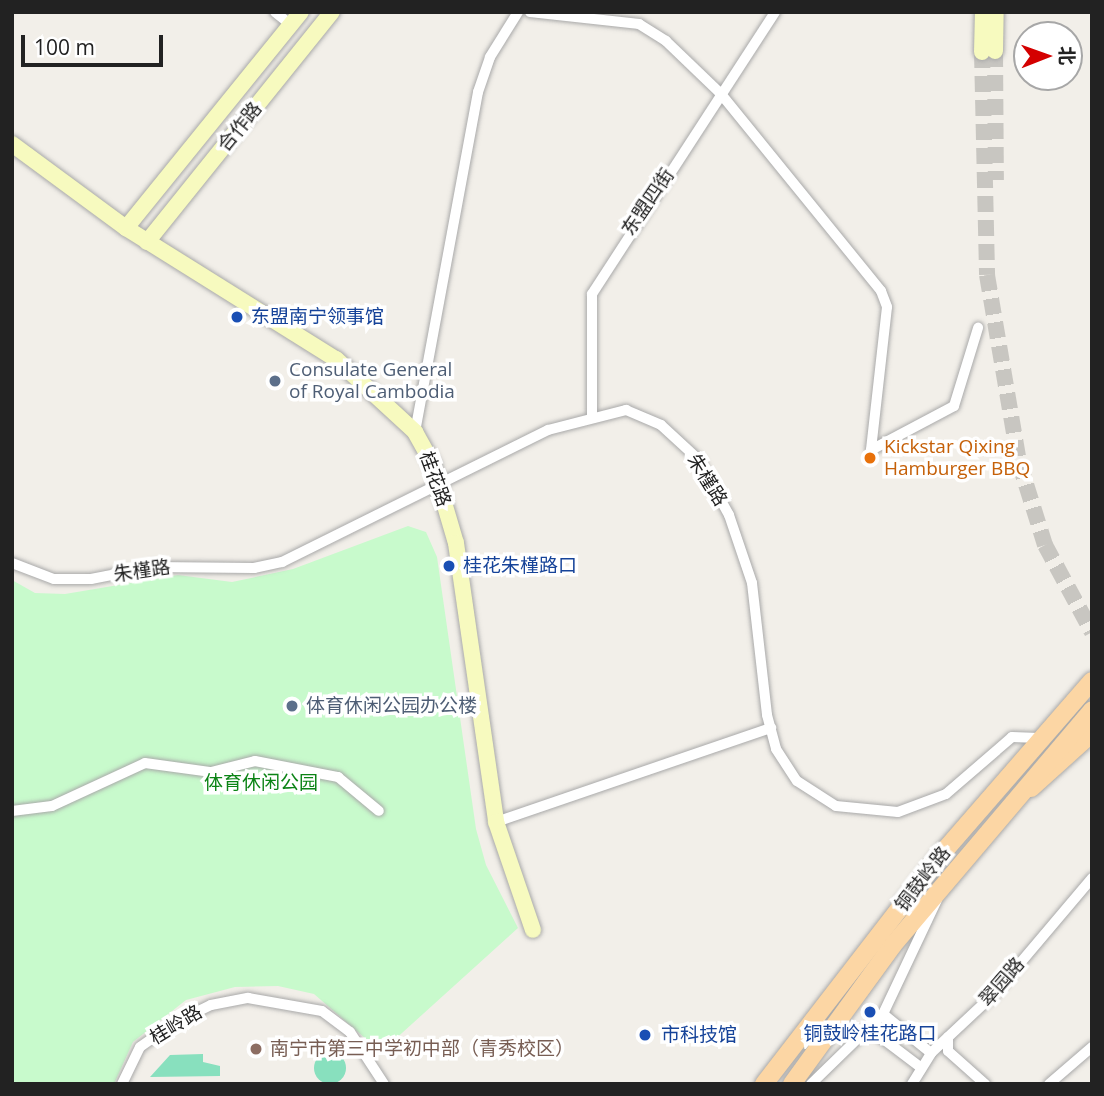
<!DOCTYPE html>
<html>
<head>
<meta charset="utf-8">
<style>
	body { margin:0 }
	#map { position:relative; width:1104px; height:1096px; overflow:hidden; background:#f2efe9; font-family:"Open Sans","Noto Sans SC",sans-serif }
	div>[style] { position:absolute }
	.park>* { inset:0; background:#c8facc }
	.pitch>* { inset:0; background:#88e0be }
	.round { border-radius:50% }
	.secondary-tunnel>* { height:16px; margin-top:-8px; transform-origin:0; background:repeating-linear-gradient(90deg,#c8c6c1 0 16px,transparent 0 24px) }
	.roads { filter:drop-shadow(0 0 2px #a9a9a9) drop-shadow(0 0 2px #a9a9a9) }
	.street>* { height:10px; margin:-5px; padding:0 5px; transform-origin:5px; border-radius:5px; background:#fff }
	.secondary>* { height:16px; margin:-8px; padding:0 8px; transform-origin:8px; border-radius:8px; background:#f7fabf }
	.primary>* { height:18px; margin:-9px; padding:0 9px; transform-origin:9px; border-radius:9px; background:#fcd6a4 }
	.dots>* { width:19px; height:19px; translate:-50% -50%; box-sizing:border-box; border:4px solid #fff; border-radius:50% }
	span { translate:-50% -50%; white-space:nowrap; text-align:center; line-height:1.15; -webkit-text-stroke:7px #fff; paint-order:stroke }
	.street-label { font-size:19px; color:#222 }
	.transit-label { font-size:19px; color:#164399 }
	.left { translate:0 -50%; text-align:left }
	.service-label { font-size:19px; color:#4e5e75 }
	.food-label { font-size:19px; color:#c56008 }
	.park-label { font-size:19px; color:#0c8416 }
	.education-label { font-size:19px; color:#785e54 }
	.frame { position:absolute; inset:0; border:14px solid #222; pointer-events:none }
	.north { position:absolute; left:1013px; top:21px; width:70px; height:70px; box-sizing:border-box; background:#fff; border:2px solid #a7a7a7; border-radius:50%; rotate:89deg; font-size:19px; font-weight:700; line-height:28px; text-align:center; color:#222 }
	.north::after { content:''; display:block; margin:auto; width:24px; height:32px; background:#d40000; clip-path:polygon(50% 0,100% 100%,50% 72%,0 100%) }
	.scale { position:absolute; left:21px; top:35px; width:142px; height:32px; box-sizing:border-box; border:4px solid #222; border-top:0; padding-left:9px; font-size:21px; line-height:24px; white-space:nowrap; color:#222; -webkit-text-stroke:5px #fff; paint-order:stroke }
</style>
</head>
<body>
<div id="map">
	<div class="park">
		<i style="clip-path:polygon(408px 526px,426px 532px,437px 557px,476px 829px,486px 865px,518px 928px,381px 1052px,314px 994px,278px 986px,235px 987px,186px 1000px,133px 1042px,114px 1084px,12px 1084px,12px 580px,35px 593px,65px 594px,178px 575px,232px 582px,293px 569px)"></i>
	</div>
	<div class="pitch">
		<i class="round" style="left:314px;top:1052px;width:32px;height:32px"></i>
		<i style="clip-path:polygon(203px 1054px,203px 1062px,220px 1066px,220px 1076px,150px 1077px,170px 1055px)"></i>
	</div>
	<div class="secondary-tunnel">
		<i style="left:995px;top:51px;width:129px;rotate:89.6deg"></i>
		<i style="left:982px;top:52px;width:223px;rotate:88.7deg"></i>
		<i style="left:987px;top:275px;width:190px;rotate:80.3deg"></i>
		<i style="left:1019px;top:462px;width:87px;rotate:72.6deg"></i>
		<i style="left:1045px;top:545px;width:99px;rotate:61.6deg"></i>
	</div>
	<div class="roads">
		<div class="street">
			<i style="left:275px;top:12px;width:21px;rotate:39deg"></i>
			<i style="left:530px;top:12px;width:110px;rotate:6.3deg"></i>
			<i style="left:639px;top:24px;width:32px;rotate:32deg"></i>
			<i style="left:666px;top:41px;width:76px;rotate:43.9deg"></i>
			<i style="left:721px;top:94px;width:254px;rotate:50.9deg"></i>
			<i style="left:881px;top:291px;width:17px;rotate:69deg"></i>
			<i style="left:887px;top:307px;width:144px;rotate:96.4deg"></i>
			<i style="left:871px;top:450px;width:94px;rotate:-27.9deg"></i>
			<i style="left:954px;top:406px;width:82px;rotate:-72.9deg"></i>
			<i style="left:592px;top:415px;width:121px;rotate:-90deg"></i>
			<i style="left:592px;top:294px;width:336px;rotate:-57deg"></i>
			<i style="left:415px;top:432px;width:346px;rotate:-79.5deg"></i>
			<i style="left:478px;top:92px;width:37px;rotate:-71deg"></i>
			<i style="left:490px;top:57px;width:53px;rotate:-58.1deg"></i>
			<i style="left:12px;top:563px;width:45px;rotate:20.9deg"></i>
			<i style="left:54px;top:579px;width:37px"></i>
			<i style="left:91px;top:579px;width:62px;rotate:-11.1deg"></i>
			<i style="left:152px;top:567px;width:102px;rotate:0.6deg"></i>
			<i style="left:254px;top:568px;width:29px;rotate:-12deg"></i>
			<i style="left:282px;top:562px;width:297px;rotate:-26.4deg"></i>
			<i style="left:548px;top:430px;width:81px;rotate:-14.4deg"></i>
			<i style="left:626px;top:410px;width:38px;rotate:23deg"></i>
			<i style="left:661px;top:425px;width:50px;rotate:42.6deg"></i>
			<i style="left:698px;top:459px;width:64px;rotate:61deg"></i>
			<i style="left:729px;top:515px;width:72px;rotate:71.3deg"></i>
			<i style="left:752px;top:583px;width:133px;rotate:83.5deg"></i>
			<i style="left:767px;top:715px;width:35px;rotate:75deg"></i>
			<i style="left:776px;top:749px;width:38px;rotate:57deg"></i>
			<i style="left:797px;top:781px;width:46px;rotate:32.7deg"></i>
			<i style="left:836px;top:806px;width:62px;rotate:5.5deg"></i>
			<i style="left:898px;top:812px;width:51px;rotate:-20.6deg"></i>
			<i style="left:946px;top:794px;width:87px;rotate:-40.8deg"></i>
			<i style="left:1012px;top:737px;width:27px;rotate:2deg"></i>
			<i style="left:12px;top:811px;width:40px;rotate:-7.1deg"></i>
			<i style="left:52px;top:806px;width:102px;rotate:-24.8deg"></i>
			<i style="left:145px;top:763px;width:67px;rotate:7.8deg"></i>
			<i style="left:211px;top:772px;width:45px;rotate:-14deg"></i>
			<i style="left:255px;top:761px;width:85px;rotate:10.9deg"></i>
			<i style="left:338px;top:777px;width:53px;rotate:39.7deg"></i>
			<i style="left:496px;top:822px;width:291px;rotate:-18.9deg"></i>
			<i style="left:883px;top:1014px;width:62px;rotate:39.1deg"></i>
			<i style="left:870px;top:1029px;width:63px;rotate:37.2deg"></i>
			<i style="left:948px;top:1037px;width:14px;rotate:90deg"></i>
			<i style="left:948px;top:1051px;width:50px;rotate:41.7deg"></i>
			<i style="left:122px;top:1084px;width:41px;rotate:-64.1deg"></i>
			<i style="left:140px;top:1047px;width:42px;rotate:-35.2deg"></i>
			<i style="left:174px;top:1023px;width:41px;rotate:-25.9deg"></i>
			<i style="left:211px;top:1005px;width:38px;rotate:-11deg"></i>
			<i style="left:248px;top:998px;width:75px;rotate:10deg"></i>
			<i style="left:322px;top:1011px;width:35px;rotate:37deg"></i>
			<i style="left:350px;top:1032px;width:62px;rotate:56.8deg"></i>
			<i style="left:811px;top:1084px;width:100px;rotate:-44.2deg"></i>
			<i style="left:883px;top:1014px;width:126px;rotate:-64.7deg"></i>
			<i style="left:912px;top:1084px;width:36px;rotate:-58deg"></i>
			<i style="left:931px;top:1053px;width:86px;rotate:-43.1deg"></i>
			<i style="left:994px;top:994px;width:152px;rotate:-49.8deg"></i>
			<i style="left:1049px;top:1084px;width:57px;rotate:-40.7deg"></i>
		</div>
		<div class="secondary">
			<i style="left:995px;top:51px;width:39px;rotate:-89deg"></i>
			<i style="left:982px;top:52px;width:40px;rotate:-88.6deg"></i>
			<i style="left:12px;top:144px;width:142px;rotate:36.4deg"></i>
			<i style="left:126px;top:228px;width:248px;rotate:32deg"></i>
			<i style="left:336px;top:359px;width:108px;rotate:42.7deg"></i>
			<i style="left:415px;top:432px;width:38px;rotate:61deg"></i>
			<i style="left:433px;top:465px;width:81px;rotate:73.6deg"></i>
			<i style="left:456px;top:543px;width:282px;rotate:81.8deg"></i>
			<i style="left:496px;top:822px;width:114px;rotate:71.1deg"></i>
			<i style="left:126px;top:228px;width:278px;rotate:-51deg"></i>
			<i style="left:147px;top:242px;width:295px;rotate:-51.2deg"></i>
		</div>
		<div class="primary">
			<i style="left:1031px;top:788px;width:82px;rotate:-42deg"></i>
			<i style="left:764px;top:1084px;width:296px;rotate:-52.3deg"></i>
			<i style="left:945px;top:850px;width:224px;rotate:-49deg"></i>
			<i style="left:792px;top:1084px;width:172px;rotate:-54deg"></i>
			<i style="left:893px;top:945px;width:308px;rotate:-49.7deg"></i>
		</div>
	</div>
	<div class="dots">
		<i style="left:237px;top:317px;background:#1a4fb4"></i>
		<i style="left:275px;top:381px;background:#5c6f8a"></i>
		<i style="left:870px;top:458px;background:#e8710a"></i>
		<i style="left:449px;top:566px;background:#1a4fb4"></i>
		<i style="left:292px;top:706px;background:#5c6f8a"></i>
		<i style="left:870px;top:1012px;background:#1a4fb4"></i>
		<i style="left:645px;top:1035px;background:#1a4fb4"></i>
		<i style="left:256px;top:1049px;background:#8d6e63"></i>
	</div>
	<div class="street-label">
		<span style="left:240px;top:127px;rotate:-51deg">合作路</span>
		<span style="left:648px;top:202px;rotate:-56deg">东盟四街</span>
		<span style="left:435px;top:479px;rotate:70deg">桂花路</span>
		<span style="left:707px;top:480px;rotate:58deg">朱槿路</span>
		<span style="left:142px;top:571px;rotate:-8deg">朱槿路</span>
		<span style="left:923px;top:879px;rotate:-52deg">铜鼓岭路</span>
		<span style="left:1002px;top:982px;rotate:-49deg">翠园路</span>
		<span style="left:176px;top:1025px;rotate:-31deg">桂岭路</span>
	</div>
	<div class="transit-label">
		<span class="left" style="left:251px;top:317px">东盟南宁领事馆</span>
		<span class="left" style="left:463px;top:566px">桂花朱槿路口</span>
		<span style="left:870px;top:1034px">铜鼓岭桂花路口</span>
		<span class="left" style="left:661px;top:1035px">市科技馆</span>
	</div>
	<div class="service-label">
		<span class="left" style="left:289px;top:381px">Consulate General<br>of Royal Cambodia</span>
		<span class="left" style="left:306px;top:706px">体育休闲公园办公楼</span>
	</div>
	<div class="food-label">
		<span class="left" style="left:884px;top:458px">Kickstar Qixing<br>Hamburger BBQ</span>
	</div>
	<div class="park-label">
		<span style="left:261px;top:783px">体育休闲公园</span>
	</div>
	<div class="education-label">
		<span class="left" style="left:270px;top:1049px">南宁市第三中学初中部（青秀校区）</span>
	</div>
	<div class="frame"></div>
	<div class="north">北</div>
	<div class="scale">100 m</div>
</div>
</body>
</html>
